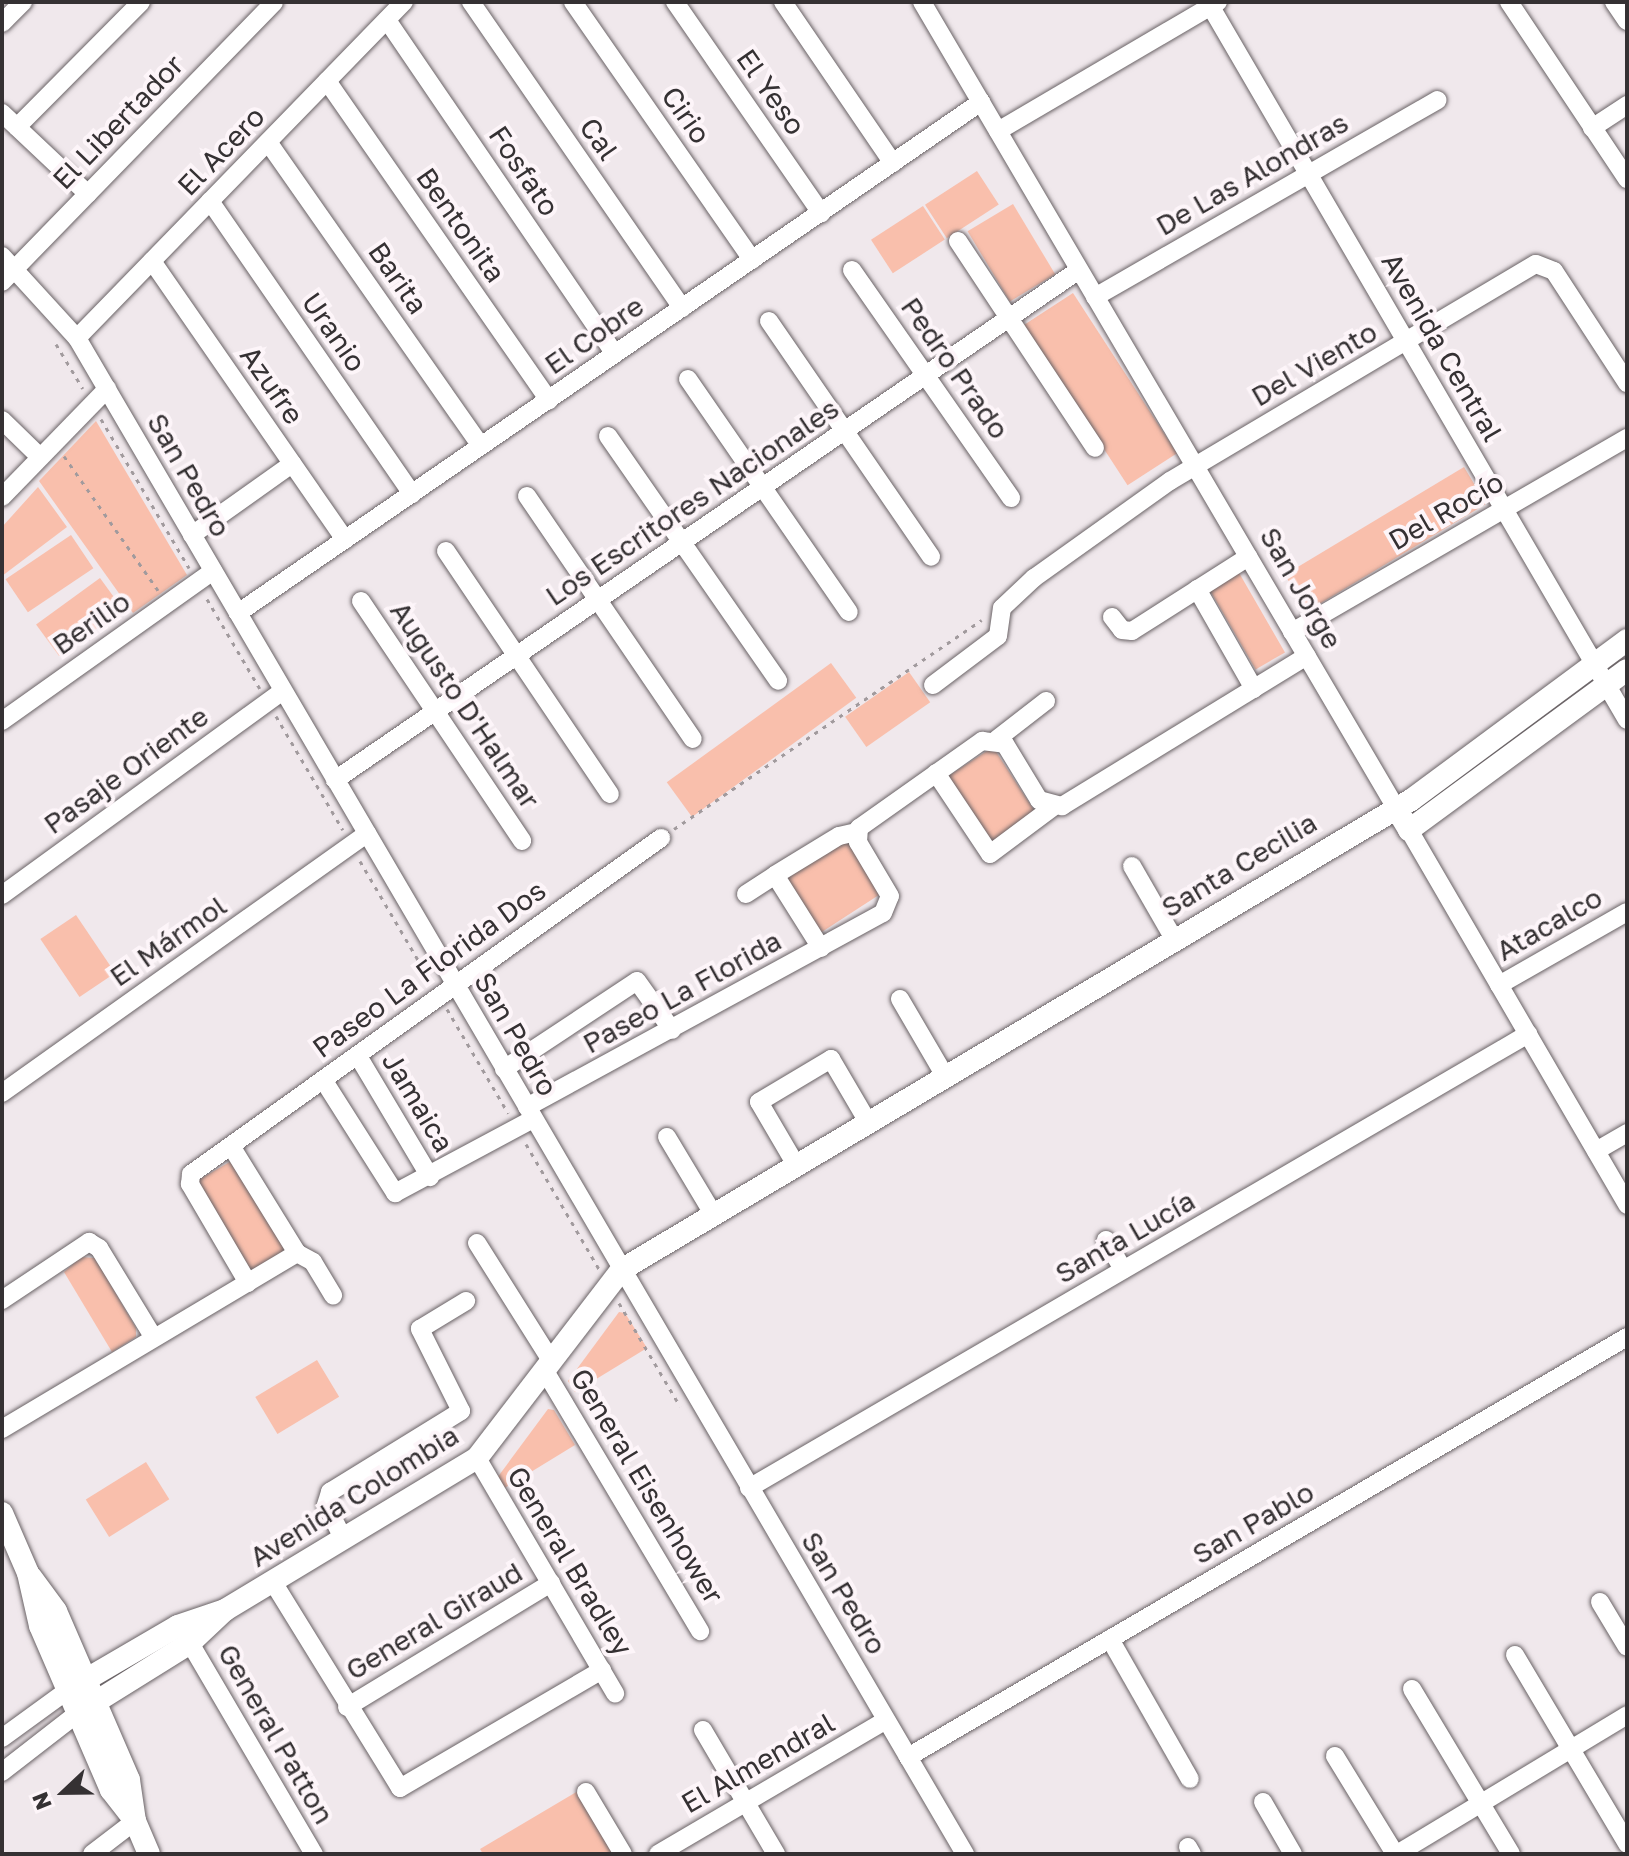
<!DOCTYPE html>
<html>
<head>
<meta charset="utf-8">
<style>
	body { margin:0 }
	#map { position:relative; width:1629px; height:1856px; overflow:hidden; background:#f0e8ec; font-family:"Golos Text",sans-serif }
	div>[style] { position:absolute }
	.green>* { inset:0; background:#f9bfac; transform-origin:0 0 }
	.path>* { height:3px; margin-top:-1.5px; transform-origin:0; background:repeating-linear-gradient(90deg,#a19a9d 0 4px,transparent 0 10px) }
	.roads { filter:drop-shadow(0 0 2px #696265) drop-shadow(0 0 2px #696265) }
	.minor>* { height:18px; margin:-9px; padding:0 9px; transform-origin:9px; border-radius:9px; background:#fff }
	.major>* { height:22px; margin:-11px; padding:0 11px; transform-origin:11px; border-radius:11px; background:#fff }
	span { translate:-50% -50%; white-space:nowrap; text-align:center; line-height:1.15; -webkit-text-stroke:8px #fdf5f9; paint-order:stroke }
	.street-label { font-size:28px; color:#353133 }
	.frame { position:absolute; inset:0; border:4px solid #353133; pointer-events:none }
	.north { position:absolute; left:24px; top:1752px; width:80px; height:80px; -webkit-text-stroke:6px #fdf5f9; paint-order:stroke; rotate:248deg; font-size:22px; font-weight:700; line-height:32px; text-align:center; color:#353133 }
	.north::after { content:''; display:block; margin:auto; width:28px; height:36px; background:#353133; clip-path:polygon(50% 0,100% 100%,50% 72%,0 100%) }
</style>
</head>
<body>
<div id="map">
	<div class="green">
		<i style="left:977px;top:171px;width:40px;height:62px;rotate:57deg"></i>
		<i style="left:1013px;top:204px;width:82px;height:53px;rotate:59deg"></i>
		<i style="left:923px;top:206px;width:40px;height:62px;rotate:57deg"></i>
		<i style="left:1073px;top:293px;width:191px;height:59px;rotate:57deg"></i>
		<i style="clip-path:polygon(96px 421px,187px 575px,133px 613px,39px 481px)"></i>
		<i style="left:1464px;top:467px;width:43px;height:209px;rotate:59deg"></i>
		<i style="clip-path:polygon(38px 487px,67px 527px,2px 576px,2px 527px)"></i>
		<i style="left:71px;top:535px;width:40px;height:79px;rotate:56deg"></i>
		<i style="left:1238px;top:571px;width:94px;height:34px;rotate:60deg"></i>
		<i style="left:100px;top:578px;width:39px;height:79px;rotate:54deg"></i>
		<i style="left:831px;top:663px;width:43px;height:203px;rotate:54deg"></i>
		<i style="left:909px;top:672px;width:37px;height:78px;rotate:55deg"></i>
		<i style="left:993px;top:747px;width:84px;height:66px;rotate:57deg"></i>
		<i style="left:849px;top:838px;width:64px;height:79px;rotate:57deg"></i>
		<i style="left:76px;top:915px;width:70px;height:43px;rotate:56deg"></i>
		<i style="left:233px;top:1160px;width:105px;height:43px;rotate:60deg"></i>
		<i style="clip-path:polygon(81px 1257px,95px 1258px,136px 1328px,136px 1337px,112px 1352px,64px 1272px)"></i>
		<i style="clip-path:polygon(619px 1312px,625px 1313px,647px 1348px,575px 1392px,568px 1381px)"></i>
		<i style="left:317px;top:1360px;width:43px;height:72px;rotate:59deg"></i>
		<i style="clip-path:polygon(548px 1409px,554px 1410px,575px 1445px,503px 1489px,497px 1478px)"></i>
		<i style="left:146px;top:1462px;width:44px;height:71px;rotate:58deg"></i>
		<i style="clip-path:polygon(578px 1791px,614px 1854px,483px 1854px,480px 1849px)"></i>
	</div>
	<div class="path">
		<i style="left:56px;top:344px;width:52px;rotate:59deg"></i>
		<i style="left:101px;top:419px;width:173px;rotate:59.4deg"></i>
		<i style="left:64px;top:456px;width:164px;rotate:55deg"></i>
		<i style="left:207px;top:599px;width:104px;rotate:59.5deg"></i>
		<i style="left:276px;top:716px;width:132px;rotate:59.6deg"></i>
		<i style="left:674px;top:829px;width:372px;rotate:-34.2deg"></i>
		<i style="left:360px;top:861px;width:140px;rotate:59.6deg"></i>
		<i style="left:447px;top:1009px;width:121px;rotate:59.6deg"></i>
		<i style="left:526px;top:1144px;width:145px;rotate:59.7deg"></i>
		<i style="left:619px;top:1303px;width:120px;rotate:59.4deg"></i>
	</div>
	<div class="roads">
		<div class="minor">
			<i style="left:471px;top:2px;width:372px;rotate:55.4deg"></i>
			<i style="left:573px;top:2px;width:314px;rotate:55.2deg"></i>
			<i style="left:675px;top:2px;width:257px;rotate:55.3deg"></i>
			<i style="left:783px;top:2px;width:195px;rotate:55.7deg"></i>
			<i style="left:922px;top:2px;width:935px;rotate:59.54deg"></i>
			<i style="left:1208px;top:2px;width:831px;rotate:59.73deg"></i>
			<i style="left:1509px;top:2px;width:213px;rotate:56.3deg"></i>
			<i style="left:1614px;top:2px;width:23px;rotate:56deg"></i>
			<i style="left:387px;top:20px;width:404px;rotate:55.7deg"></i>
			<i style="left:2px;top:23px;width:30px;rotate:-45deg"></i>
			<i style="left:327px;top:81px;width:389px;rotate:55.2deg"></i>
			<i style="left:2px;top:113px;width:118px;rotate:43.3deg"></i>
			<i style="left:17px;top:127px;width:176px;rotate:-45.2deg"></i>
			<i style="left:1592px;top:128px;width:42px;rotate:-33.3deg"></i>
			<i style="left:998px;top:131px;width:255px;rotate:-30.4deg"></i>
			<i style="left:268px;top:142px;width:371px;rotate:55deg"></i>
			<i style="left:210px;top:201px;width:356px;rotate:55.4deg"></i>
			<i style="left:958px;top:241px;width:248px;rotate:56.5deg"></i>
			<i style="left:2px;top:256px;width:111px;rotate:47.6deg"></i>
			<i style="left:77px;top:338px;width:1757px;rotate:59.64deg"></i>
			<i style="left:152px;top:261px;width:339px;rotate:55.3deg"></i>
			<i style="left:852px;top:270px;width:278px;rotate:55.1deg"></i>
			<i style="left:2px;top:282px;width:390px;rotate:-45.8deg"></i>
			<i style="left:1095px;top:297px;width:395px;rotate:-29.9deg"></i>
			<i style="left:769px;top:321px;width:286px;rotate:55.5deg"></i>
			<i style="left:77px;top:338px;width:469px;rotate:-45.8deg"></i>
			<i style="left:688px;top:379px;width:283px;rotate:55.4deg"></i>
			<i style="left:2px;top:420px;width:53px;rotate:44.2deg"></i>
			<i style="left:608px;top:436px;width:298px;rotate:55.2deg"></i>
			<i style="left:527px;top:496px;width:294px;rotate:55.7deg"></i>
			<i style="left:2px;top:497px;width:151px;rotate:-45.8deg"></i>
			<i style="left:192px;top:535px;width:123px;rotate:-35.4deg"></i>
			<i style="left:446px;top:551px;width:293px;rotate:56deg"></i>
			<i style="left:1197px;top:589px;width:115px;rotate:60.3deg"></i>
			<i style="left:361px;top:601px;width:289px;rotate:56.1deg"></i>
			<i style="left:238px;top:613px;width:902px;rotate:-34.52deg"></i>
			<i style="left:1112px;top:617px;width:16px;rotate:52deg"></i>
			<i style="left:1122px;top:630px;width:10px;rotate:6deg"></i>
			<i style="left:1132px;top:631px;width:138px;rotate:-32.5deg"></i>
			<i style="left:1292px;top:632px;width:387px;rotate:-30.1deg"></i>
			<i style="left:933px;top:685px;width:81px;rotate:-37deg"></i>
			<i style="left:998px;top:636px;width:28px;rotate:-82deg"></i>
			<i style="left:1002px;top:608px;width:44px;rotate:-43.2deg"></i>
			<i style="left:1034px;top:578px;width:167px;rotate:-35.5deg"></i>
			<i style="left:1170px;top:481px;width:425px;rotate:-30.7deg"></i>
			<i style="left:1536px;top:264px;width:19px;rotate:21deg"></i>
			<i style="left:1554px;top:271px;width:134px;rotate:56.9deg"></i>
			<i style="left:2px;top:721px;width:259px;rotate:-35.4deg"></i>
			<i style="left:997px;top:739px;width:62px;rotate:-37.8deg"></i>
			<i style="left:936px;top:773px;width:97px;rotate:56.3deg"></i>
			<i style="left:990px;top:854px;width:79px;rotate:-36.7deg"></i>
			<i style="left:335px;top:780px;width:902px;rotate:-34.43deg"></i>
			<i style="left:1409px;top:830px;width:434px;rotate:59.8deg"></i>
			<i style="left:1132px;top:866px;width:84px;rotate:60.1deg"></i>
			<i style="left:746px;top:894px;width:35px;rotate:-33deg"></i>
			<i style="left:2px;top:895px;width:347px;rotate:-36deg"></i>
			<i style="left:821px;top:948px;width:86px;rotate:-122.2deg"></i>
			<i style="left:775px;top:875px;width:75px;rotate:-31.4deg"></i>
			<i style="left:839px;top:836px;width:18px;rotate:-13deg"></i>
			<i style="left:1499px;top:985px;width:147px;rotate:-29.7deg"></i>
			<i style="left:900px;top:999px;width:89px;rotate:59.7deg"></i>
			<i style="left:358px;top:1056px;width:141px;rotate:59.2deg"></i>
			<i style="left:504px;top:1069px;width:159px;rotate:-33.5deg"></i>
			<i style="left:637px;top:981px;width:60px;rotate:54.5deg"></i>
			<i style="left:324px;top:1081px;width:133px;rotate:57.6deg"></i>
			<i style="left:395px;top:1193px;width:157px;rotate:-28.2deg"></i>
			<i style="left:2px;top:1093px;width:448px;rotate:-35.4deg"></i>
			<i style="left:527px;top:1107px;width:405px;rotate:-28.6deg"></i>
			<i style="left:883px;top:913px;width:18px;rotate:-68deg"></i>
			<i style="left:890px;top:896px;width:63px;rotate:-120.7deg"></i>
			<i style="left:858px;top:842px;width:14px;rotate:-86deg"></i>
			<i style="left:859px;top:828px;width:151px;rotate:-35.3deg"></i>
			<i style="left:982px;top:741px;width:23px;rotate:7deg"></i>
			<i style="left:1005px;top:744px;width:66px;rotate:58.7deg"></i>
			<i style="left:1039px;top:800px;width:24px;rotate:15deg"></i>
			<i style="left:1062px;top:806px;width:287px;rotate:-31.5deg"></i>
			<i style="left:667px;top:1137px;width:90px;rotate:59.1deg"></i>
			<i style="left:231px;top:1146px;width:126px;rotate:58.3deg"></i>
			<i style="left:297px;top:1253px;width:18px;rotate:29deg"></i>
			<i style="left:313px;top:1262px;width:39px;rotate:59deg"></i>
			<i style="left:1596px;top:1151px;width:36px;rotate:-30deg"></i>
			<i style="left:796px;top:1165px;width:73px;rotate:-120.4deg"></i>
			<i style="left:759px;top:1102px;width:84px;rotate:-30.8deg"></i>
			<i style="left:831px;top:1059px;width:73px;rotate:59.6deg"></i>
			<i style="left:1106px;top:1240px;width:34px;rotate:60deg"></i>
			<i style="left:477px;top:1243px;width:141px;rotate:57.8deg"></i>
			<i style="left:248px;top:1283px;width:115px;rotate:-120.4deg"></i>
			<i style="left:190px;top:1184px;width:10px;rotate:-84deg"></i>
			<i style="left:191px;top:1174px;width:578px;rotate:-35.56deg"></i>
			<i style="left:2px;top:1300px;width:105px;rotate:-33.7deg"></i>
			<i style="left:89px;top:1242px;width:12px;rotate:31deg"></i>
			<i style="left:99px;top:1248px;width:105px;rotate:58.6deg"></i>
			<i style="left:545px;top:1371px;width:303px;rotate:59.2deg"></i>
			<i style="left:2px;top:1429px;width:344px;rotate:-30.8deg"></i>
			<i style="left:477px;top:1458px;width:273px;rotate:59.6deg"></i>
			<i style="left:749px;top:1488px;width:902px;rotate:-30.23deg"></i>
			<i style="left:344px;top:1540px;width:39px;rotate:-117deg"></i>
			<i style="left:326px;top:1505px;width:14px;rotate:-73deg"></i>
			<i style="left:330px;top:1492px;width:154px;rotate:-31.7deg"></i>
			<i style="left:461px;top:1411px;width:92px;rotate:-116.6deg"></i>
			<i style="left:420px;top:1329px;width:54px;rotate:-31.3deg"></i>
			<i style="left:273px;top:1582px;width:242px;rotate:58.3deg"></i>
			<i style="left:400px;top:1788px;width:234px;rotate:-30.3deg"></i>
			<i style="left:1600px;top:1602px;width:52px;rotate:59deg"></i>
			<i style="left:1110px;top:1639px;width:161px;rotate:60.3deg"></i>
			<i style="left:190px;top:1643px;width:245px;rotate:59.6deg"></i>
			<i style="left:1515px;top:1655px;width:220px;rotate:59.3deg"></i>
			<i style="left:1412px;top:1689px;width:192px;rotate:59deg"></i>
			<i style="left:347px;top:1707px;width:239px;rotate:-31.3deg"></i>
			<i style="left:703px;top:1730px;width:144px;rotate:59.5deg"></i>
			<i style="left:2px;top:1738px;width:82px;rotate:-36deg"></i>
			<i style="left:1335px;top:1756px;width:115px;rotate:58.5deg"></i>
			<i style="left:908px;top:1757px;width:833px;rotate:-30.29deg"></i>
			<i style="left:2px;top:1772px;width:96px;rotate:-37.8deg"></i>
			<i style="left:586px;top:1792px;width:72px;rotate:59.2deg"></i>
			<i style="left:1263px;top:1802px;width:60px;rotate:60deg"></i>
			<i style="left:1188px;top:1847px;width:8px;rotate:60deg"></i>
			<i style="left:92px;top:1854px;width:54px;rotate:-37.5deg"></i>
			<i style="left:658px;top:1854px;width:264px;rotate:-30.4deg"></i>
			<i style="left:1397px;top:1854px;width:269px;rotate:-31.1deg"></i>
		</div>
		<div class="major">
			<i style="left:1396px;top:808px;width:26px;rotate:59deg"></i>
			<i style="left:1409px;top:830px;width:270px;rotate:-36.3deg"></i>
			<i style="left:2px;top:1513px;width:65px;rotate:66.6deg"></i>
			<i style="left:28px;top:1573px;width:54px;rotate:77.2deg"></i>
			<i style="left:40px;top:1626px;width:179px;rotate:66.6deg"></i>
			<i style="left:111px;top:1790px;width:39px;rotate:52deg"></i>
			<i style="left:31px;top:1577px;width:42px;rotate:53.7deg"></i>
			<i style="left:56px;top:1611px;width:184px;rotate:66.6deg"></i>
			<i style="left:129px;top:1780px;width:41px;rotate:81.7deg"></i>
			<i style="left:135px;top:1821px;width:36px;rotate:67deg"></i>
			<i style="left:68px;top:1690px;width:127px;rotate:-30.2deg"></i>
			<i style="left:178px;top:1626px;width:50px;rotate:-18.8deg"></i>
			<i style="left:225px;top:1610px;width:294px;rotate:-31.1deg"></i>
			<i style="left:477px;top:1458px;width:237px;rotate:-52.5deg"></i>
			<i style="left:621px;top:1270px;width:919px;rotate:-30.75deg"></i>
			<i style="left:1411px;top:800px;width:269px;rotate:-36.5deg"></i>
			<i style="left:86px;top:1708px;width:123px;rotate:-32deg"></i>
			<i style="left:190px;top:1643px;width:47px;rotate:-43.3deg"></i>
		</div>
	</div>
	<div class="street-label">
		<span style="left:771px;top:92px;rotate:55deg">El Yeso</span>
		<span style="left:686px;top:115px;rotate:55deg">Cirio</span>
		<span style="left:118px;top:122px;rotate:-46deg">El Libertador</span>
		<span style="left:599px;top:139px;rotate:55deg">Cal</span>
		<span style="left:221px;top:151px;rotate:-46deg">El Acero</span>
		<span style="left:524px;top:171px;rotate:56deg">Fosfato</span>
		<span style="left:1252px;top:174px;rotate:-30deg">De Las Alondras</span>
		<span style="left:461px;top:225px;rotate:55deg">Bentonita</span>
		<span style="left:398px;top:278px;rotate:55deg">Barita</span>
		<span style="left:334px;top:332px;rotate:55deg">Uranio</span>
		<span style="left:594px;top:335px;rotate:-35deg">El Cobre</span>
		<span style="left:1442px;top:347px;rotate:60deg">Avenida Central</span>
		<span style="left:1314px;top:364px;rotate:-30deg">Del Viento</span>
		<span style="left:955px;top:368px;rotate:55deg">Pedro Prado</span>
		<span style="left:272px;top:385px;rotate:55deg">Azufre</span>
		<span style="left:189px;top:475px;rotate:60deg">San Pedro</span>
		<span style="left:692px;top:502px;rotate:-34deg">Los Escritores Nacionales</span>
		<span style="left:1446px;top:511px;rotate:-30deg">Del Rocío</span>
		<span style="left:1301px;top:588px;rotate:60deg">San Jorge</span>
		<span style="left:91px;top:623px;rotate:-35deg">Berilio</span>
		<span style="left:465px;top:705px;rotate:56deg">Augusto D'Halmar</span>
		<span style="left:126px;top:770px;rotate:-36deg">Pasaje Oriente</span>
		<span style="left:1239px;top:865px;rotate:-31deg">Santa Cecilia</span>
		<span style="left:1549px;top:924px;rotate:-30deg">Atacalco</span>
		<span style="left:168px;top:941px;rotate:-35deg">El Mármol</span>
		<span style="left:429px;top:969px;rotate:-36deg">Paseo La Florida Dos</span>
		<span style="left:682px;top:992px;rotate:-29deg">Paseo La Florida</span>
		<span style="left:516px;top:1034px;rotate:60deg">San Pedro</span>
		<span style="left:418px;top:1102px;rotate:59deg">Jamaica</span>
		<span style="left:1125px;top:1237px;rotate:-30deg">Santa Lucía</span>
		<span style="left:647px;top:1486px;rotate:59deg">General Eisenhower</span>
		<span style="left:354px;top:1496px;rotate:-32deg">Avenida Colombia</span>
		<span style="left:1253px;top:1523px;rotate:-30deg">San Pablo</span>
		<span style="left:570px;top:1561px;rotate:59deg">General Bradley</span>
		<span style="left:844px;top:1593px;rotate:59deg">San Pedro</span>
		<span style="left:434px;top:1621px;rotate:-31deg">General Giraud</span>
		<span style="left:276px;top:1734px;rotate:60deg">General Patton</span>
		<span style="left:758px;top:1763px;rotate:-30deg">El Almendral</span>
	</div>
	<div class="frame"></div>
	<div class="north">N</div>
</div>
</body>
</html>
